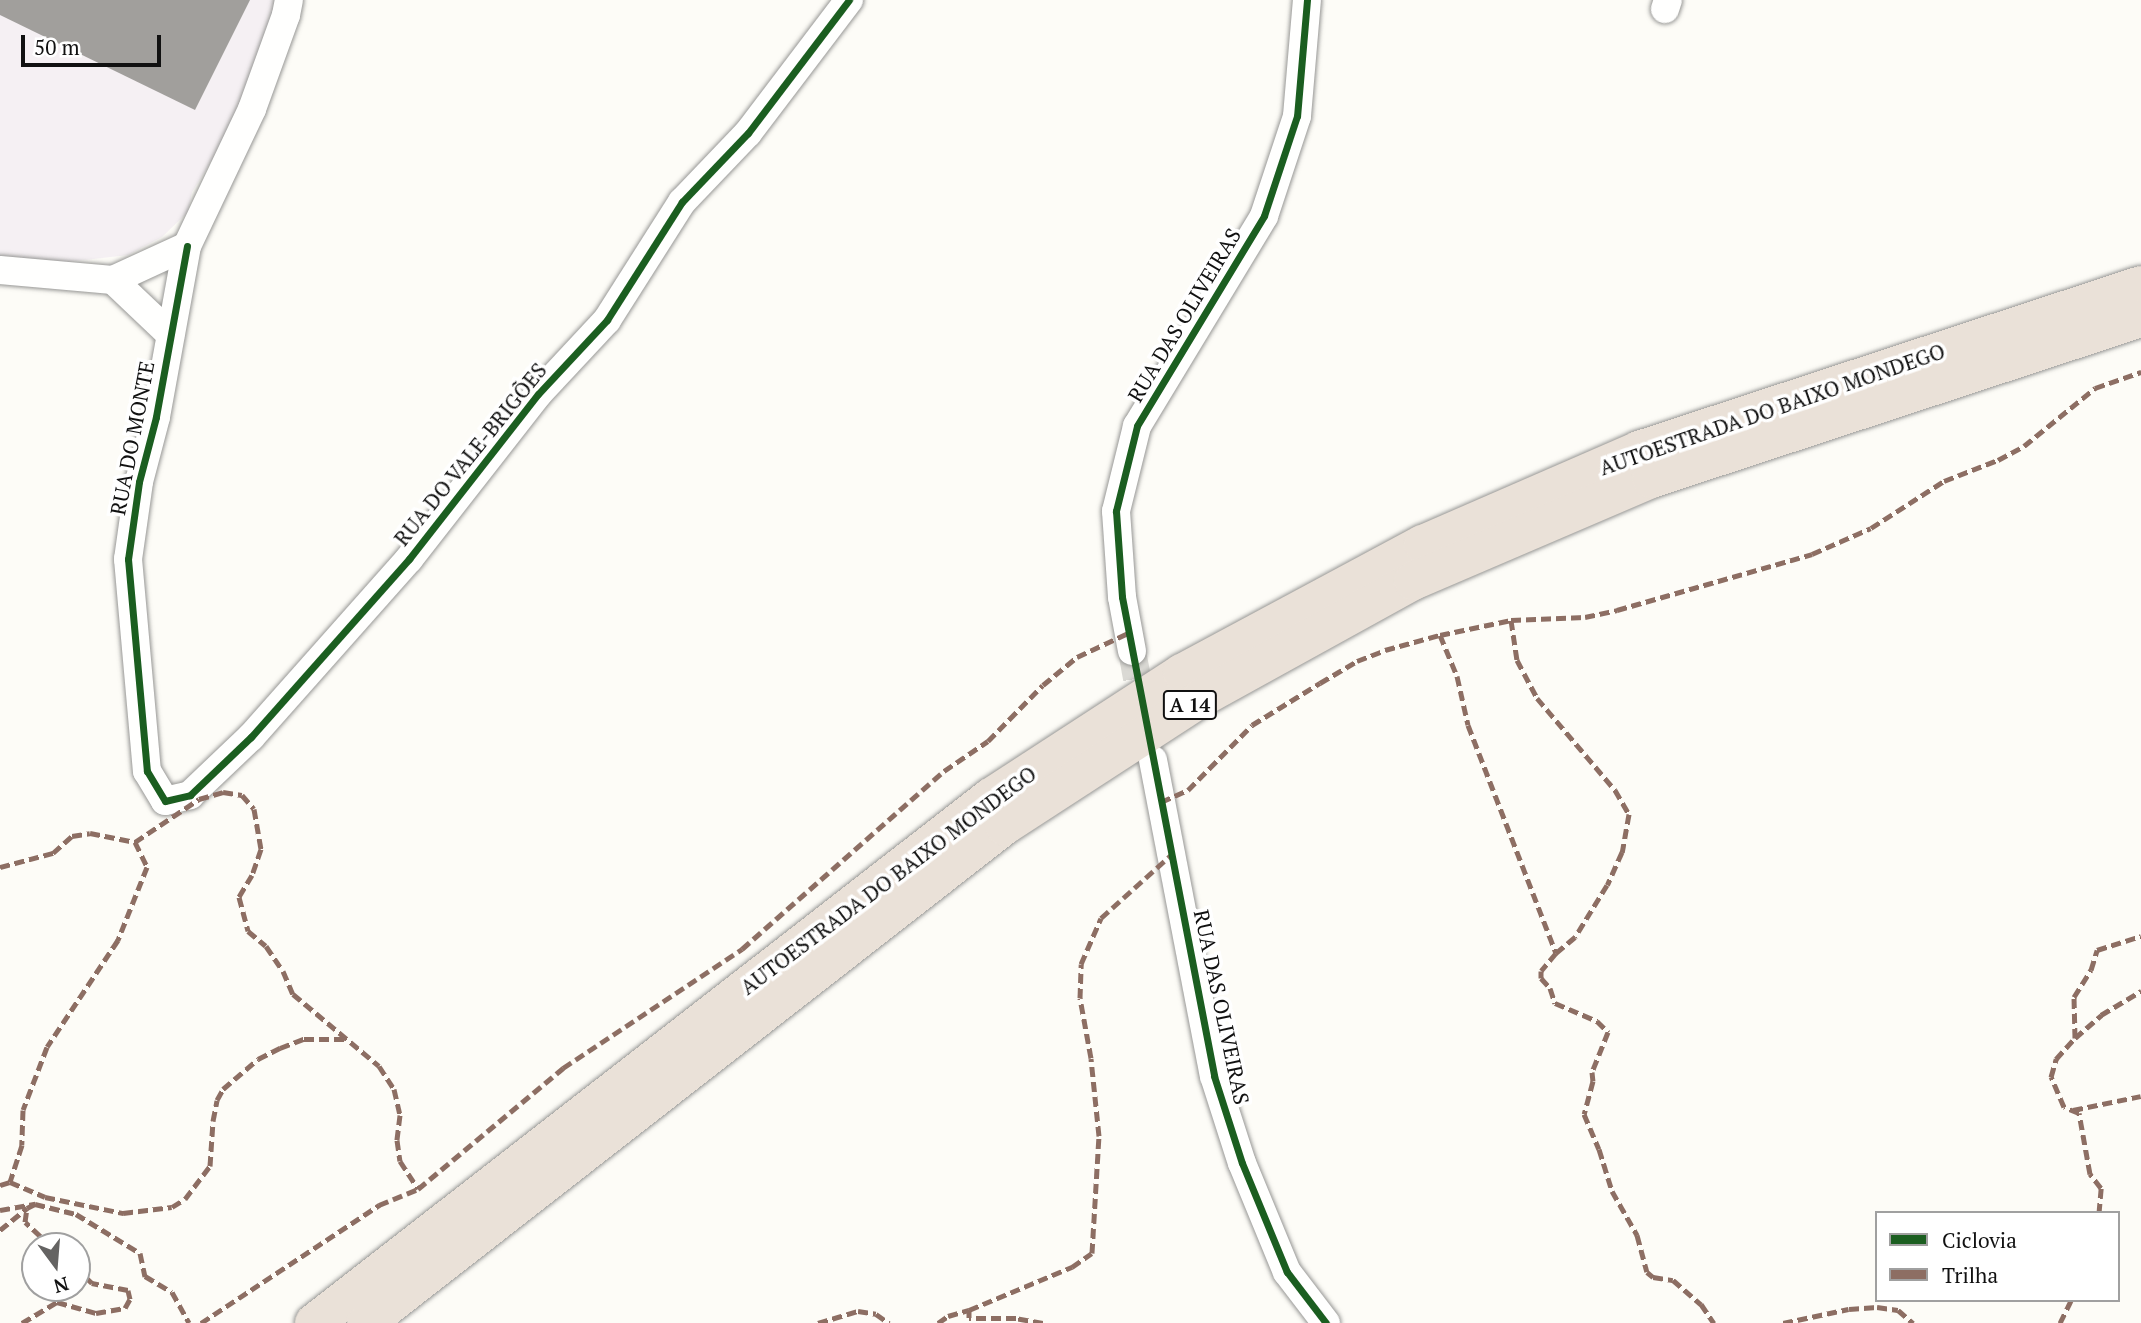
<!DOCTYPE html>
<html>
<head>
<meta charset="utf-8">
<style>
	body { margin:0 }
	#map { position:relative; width:2141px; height:1323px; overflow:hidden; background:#fdfcf7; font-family:"PT Serif",serif }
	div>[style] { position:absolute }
	.industrial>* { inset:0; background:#f5f0f3 }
	.building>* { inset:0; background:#a19f9c }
	.minor-tunnel>* { height:28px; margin-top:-14px; transform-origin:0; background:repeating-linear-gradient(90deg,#dad9d4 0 28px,transparent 0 42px) }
	.roads { filter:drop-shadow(0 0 2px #979795) drop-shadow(0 0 2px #979795) }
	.minor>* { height:28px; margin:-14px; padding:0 14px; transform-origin:14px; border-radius:14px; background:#fffffe }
	.highway>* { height:38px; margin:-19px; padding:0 19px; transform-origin:19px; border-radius:19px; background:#eae1d8 }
	.quiet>* { height:5px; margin-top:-2.5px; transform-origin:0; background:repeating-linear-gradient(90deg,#8d6e63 0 10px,transparent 0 15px) }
	.cycleway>* { height:7px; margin:-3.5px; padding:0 3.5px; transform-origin:3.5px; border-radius:3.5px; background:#1b5e20 }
	span { translate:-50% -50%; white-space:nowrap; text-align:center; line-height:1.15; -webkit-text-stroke:7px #fff; paint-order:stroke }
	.shield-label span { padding:2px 5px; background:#fff; border:2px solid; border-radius:5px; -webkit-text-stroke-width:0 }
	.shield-label { font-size:19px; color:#111; font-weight:700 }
	.street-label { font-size:21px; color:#111 }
	.legend { position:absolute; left:1875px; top:1211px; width:245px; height:91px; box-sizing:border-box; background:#fff; border:2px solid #a0a0a0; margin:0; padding:9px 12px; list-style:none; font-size:21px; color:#111 }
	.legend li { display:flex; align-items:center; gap:14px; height:35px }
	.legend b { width:35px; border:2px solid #a0a0a0 }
	.north { position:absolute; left:21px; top:1232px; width:70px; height:70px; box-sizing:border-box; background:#fff; border:2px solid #a0a0a0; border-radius:50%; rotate:164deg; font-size:19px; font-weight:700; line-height:28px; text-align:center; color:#111 }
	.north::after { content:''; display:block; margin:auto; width:24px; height:32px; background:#646362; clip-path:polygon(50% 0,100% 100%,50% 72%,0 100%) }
	.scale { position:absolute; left:21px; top:35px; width:140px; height:32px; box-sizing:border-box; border:4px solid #111; border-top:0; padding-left:9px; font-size:21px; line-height:24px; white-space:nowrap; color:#111; -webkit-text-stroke:5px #fff; paint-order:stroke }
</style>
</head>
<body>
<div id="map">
	<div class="industrial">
		<i style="clip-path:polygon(0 0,276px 0,241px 114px,192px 192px,188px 212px,162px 237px,128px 255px,59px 263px,0 258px)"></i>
	</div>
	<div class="building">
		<i style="clip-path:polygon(0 0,250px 0,195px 110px,0 15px)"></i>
	</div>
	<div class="minor-tunnel">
		<i style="left:1132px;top:651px;width:66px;rotate:79.5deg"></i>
	</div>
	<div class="roads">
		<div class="minor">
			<i style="left:1665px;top:9px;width:9px;rotate:-72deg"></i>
			<i style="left:187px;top:246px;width:174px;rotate:100.3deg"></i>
			<i style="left:156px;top:417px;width:67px;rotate:104.7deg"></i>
			<i style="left:139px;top:482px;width:78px;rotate:98.1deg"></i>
			<i style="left:128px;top:559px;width:213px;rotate:84.9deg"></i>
			<i style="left:147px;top:771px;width:35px;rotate:59deg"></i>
			<i style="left:165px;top:801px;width:26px;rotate:-13deg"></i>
			<i style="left:190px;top:795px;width:84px;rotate:-43.6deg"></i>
			<i style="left:251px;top:737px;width:238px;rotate:-48.4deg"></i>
			<i style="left:409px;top:559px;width:209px;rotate:-52deg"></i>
			<i style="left:538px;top:394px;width:101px;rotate:-47deg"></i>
			<i style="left:607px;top:320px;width:140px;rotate:-57.6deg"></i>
			<i style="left:682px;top:202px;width:95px;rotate:-46.3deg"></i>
			<i style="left:748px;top:133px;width:167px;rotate:-52.8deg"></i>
			<i style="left:0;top:270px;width:113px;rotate:5.1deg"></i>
			<i style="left:113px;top:280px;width:81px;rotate:-24.7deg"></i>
			<i style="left:187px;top:246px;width:152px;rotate:-64.6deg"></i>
			<i style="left:252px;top:109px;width:100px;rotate:-70.1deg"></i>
			<i style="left:286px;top:15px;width:15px;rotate:-79deg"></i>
			<i style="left:113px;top:280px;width:79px;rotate:43.5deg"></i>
			<i style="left:1132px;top:651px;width:55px;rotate:-100.5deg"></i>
			<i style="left:1122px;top:597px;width:86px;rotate:-94deg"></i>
			<i style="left:1116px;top:511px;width:88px;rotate:-76.1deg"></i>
			<i style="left:1137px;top:426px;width:245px;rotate:-58.8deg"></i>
			<i style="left:1264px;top:216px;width:105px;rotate:-71.7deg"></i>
			<i style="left:1297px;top:116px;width:116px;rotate:-85.1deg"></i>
			<i style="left:1153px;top:760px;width:322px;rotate:79.1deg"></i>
			<i style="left:1214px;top:1076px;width:91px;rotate:72.2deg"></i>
			<i style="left:1242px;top:1163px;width:118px;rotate:67.6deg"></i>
			<i style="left:1287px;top:1272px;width:64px;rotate:52.6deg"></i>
		</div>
		<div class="highway">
			<i style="left:314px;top:1323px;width:857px;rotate:-37.85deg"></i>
			<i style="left:991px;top:797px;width:228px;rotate:-33deg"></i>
			<i style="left:1182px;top:673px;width:273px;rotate:-28.2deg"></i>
			<i style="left:1423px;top:544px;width:236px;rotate:-23.5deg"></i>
			<i style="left:1639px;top:450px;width:528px;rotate:-18.19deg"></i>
			<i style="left:366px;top:1323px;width:809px;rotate:-37.92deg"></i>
			<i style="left:1004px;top:826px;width:235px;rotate:-33deg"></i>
			<i style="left:1201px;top:698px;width:242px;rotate:-28.9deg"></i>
			<i style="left:1413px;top:581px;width:259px;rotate:-23.2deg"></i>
			<i style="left:1651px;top:479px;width:516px;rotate:-18.19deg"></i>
		</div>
	</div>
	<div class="quiet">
		<i style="left:1511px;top:620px;width:40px;rotate:81.5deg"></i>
		<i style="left:1517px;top:660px;width:43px;rotate:62.2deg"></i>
		<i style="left:1537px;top:698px;width:121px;rotate:49.7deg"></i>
		<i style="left:1615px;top:790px;width:28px;rotate:60deg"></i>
		<i style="left:1629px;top:814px;width:39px;rotate:100deg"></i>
		<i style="left:1622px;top:852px;width:36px;rotate:114deg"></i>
		<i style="left:1607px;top:885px;width:61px;rotate:121.6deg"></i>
		<i style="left:1575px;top:937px;width:25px;rotate:140deg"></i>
		<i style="left:1440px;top:635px;width:73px;rotate:-11.9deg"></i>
		<i style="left:1511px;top:620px;width:74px;rotate:-2.3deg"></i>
		<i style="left:1585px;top:617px;width:33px;rotate:-12deg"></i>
		<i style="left:1617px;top:610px;width:203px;rotate:-16deg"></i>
		<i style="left:1812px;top:554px;width:64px;rotate:-23.8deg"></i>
		<i style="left:1871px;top:528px;width:87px;rotate:-32.8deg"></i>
		<i style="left:1944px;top:481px;width:58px;rotate:-21.3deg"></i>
		<i style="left:1998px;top:460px;width:30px;rotate:-28deg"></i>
		<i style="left:2024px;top:446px;width:92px;rotate:-39.2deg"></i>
		<i style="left:2095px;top:388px;width:49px;rotate:-19.2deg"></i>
		<i style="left:1161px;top:802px;width:30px;rotate:-24deg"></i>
		<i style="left:1188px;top:790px;width:91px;rotate:-45.4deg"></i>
		<i style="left:1252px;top:725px;width:80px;rotate:-31.7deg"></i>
		<i style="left:1320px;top:683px;width:43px;rotate:-30.7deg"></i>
		<i style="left:1357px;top:661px;width:30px;rotate:-21deg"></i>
		<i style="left:1385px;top:650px;width:57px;rotate:-15.3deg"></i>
		<i style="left:1440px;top:635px;width:44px;rotate:67.5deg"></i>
		<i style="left:1457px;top:676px;width:50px;rotate:77.3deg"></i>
		<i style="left:1468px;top:725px;width:244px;rotate:68.9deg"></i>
		<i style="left:1556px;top:953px;width:23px;rotate:130deg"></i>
		<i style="left:1541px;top:971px;width:7px;rotate:90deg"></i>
		<i style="left:1541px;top:978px;width:13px;rotate:48deg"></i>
		<i style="left:1550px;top:988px;width:16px;rotate:72deg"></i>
		<i style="left:1555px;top:1003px;width:46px;rotate:23.2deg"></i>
		<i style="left:1597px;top:1021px;width:16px;rotate:45deg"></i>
		<i style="left:1608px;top:1032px;width:43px;rotate:111.8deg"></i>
		<i style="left:1592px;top:1072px;width:9px;rotate:84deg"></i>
		<i style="left:1593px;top:1081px;width:34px;rotate:105deg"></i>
		<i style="left:1584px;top:1114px;width:38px;rotate:67deg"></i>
		<i style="left:1599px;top:1149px;width:44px;rotate:72.8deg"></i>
		<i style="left:1612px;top:1191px;width:51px;rotate:60.4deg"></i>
		<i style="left:1637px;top:1235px;width:38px;rotate:75deg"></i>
		<i style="left:1647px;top:1272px;width:8px;rotate:40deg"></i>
		<i style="left:1653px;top:1277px;width:20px;rotate:9deg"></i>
		<i style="left:1673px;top:1280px;width:37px;rotate:41deg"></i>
		<i style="left:1701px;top:1304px;width:23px;rotate:56deg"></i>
		<i style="left:135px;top:842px;width:77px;rotate:-33.9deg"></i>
		<i style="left:199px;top:799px;width:25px;rotate:-16deg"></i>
		<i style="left:223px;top:792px;width:19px;rotate:9deg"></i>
		<i style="left:242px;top:795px;width:18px;rotate:49deg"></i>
		<i style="left:254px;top:809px;width:41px;rotate:80.1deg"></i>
		<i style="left:261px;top:849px;width:28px;rotate:109deg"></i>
		<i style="left:252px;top:875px;width:26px;rotate:121deg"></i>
		<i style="left:239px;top:897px;width:35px;rotate:75deg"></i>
		<i style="left:248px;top:931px;width:23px;rotate:40deg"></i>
		<i style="left:266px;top:946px;width:30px;rotate:56deg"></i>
		<i style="left:283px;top:971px;width:25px;rotate:67deg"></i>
		<i style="left:293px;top:994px;width:112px;rotate:39.9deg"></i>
		<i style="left:379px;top:1066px;width:27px;rotate:57deg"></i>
		<i style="left:394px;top:1089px;width:27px;rotate:77deg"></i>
		<i style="left:400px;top:1115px;width:25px;rotate:97deg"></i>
		<i style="left:397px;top:1140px;width:21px;rotate:82deg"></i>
		<i style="left:400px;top:1161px;width:33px;rotate:57deg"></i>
		<i style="left:418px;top:1189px;width:189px;rotate:-39.8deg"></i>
		<i style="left:563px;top:1068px;width:215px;rotate:-33.6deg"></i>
		<i style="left:742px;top:949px;width:269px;rotate:-41.4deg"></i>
		<i style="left:944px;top:771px;width:53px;rotate:-34.3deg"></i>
		<i style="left:988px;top:741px;width:78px;rotate:-45.5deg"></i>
		<i style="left:1043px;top:685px;width:44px;rotate:-39.5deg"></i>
		<i style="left:1077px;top:657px;width:56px;rotate:-25.2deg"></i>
		<i style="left:0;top:867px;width:55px;rotate:-14.8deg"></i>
		<i style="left:53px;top:853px;width:25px;rotate:-42deg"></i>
		<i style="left:72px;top:836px;width:18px;rotate:-9deg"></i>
		<i style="left:90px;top:833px;width:46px;rotate:11.3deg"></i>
		<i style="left:135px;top:842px;width:28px;rotate:64deg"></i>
		<i style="left:147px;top:867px;width:79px;rotate:111.7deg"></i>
		<i style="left:118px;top:940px;width:128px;rotate:123.6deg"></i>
		<i style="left:47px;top:1047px;width:67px;rotate:110.9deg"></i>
		<i style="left:23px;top:1110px;width:35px;rotate:92deg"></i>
		<i style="left:22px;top:1145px;width:39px;rotate:108deg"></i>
		<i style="left:2075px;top:1038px;width:41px;rotate:-91.4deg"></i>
		<i style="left:2074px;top:997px;width:32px;rotate:-58deg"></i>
		<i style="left:2091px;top:970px;width:21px;rotate:-73deg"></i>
		<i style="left:2097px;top:950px;width:46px;rotate:-17.7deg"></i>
		<i style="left:2073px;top:1110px;width:69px;rotate:-11.6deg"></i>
		<i style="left:0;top:1185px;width:10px;rotate:-17deg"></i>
		<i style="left:10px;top:1182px;width:38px;rotate:23deg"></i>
		<i style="left:45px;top:1197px;width:80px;rotate:11.6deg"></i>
		<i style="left:123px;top:1213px;width:49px;rotate:-7deg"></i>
		<i style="left:172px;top:1207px;width:15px;rotate:-32deg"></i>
		<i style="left:185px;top:1199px;width:41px;rotate:-52.9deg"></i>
		<i style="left:210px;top:1166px;width:45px;rotate:-86.2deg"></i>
		<i style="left:213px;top:1121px;width:21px;rotate:-79deg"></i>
		<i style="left:217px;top:1100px;width:13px;rotate:-61deg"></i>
		<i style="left:223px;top:1089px;width:46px;rotate:-40.6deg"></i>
		<i style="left:258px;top:1059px;width:25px;rotate:-27deg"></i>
		<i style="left:280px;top:1048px;width:26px;rotate:-21deg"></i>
		<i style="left:304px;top:1039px;width:40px"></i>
		<i style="left:0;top:1210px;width:36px;rotate:-10deg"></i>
		<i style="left:2099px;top:1213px;width:25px;rotate:-85deg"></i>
		<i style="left:2101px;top:1188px;width:18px;rotate:-128deg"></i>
		<i style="left:2090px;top:1174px;width:62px;rotate:-100.2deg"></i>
		<i style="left:2079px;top:1113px;width:16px;rotate:-158deg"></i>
		<i style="left:2064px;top:1107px;width:33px;rotate:-113deg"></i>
		<i style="left:2051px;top:1077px;width:19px;rotate:-74deg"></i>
		<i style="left:2056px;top:1059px;width:28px;rotate:-48deg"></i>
		<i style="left:2075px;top:1038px;width:35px;rotate:-41deg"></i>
		<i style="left:2101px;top:1015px;width:47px;rotate:-31deg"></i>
		<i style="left:0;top:1230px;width:35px;rotate:-39deg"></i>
		<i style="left:51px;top:1246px;width:35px;rotate:-137deg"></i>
		<i style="left:25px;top:1222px;width:14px;rotate:-82deg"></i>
		<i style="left:27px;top:1208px;width:9px;rotate:-27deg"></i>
		<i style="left:35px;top:1204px;width:42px;rotate:13.7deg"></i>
		<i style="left:76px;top:1214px;width:75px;rotate:31.4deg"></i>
		<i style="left:140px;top:1253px;width:24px;rotate:78deg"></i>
		<i style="left:145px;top:1276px;width:31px;rotate:31deg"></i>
		<i style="left:172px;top:1292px;width:35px;rotate:61deg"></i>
		<i style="left:22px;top:1323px;width:41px;rotate:-31deg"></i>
		<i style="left:57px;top:1302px;width:41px;rotate:15.8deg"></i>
		<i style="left:96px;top:1313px;width:29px;rotate:-10deg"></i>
		<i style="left:125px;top:1308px;width:10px;rotate:-61deg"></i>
		<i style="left:130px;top:1299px;width:9px;rotate:-103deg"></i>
		<i style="left:128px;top:1290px;width:37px;rotate:-169deg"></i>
		<i style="left:92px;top:1283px;width:21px;rotate:-137deg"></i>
		<i style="left:201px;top:1323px;width:214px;rotate:-33.5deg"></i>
		<i style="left:379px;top:1205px;width:42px;rotate:-22.3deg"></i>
		<i style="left:818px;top:1323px;width:42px;rotate:-16.7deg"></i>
		<i style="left:858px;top:1311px;width:18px;rotate:9deg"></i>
		<i style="left:876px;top:1314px;width:16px;rotate:35deg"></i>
		<i style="left:938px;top:1323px;width:12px;rotate:-35deg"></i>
		<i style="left:948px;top:1316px;width:22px;rotate:-16deg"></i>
		<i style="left:1043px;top:1323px;width:27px;rotate:-170deg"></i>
		<i style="left:1016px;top:1318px;width:47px;rotate:180deg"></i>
		<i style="left:969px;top:1318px;width:8px;rotate:-90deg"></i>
		<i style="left:969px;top:1310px;width:112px;rotate:-22.7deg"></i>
		<i style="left:1072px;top:1267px;width:24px;rotate:-35deg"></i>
		<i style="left:1092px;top:1253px;width:117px;rotate:-86.6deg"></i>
		<i style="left:1099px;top:1136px;width:78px;rotate:-95.9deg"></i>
		<i style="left:1091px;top:1058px;width:61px;rotate:-100.4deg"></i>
		<i style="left:1080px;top:998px;width:34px;rotate:-88deg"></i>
		<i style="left:1081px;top:964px;width:50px;rotate:-66.5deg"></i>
		<i style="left:1101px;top:918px;width:96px;rotate:-42deg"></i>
		<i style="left:1783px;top:1323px;width:67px;rotate:-12deg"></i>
		<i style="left:1849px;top:1309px;width:28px;rotate:-4deg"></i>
		<i style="left:1877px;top:1307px;width:21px;rotate:8deg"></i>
		<i style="left:1898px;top:1310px;width:20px;rotate:41deg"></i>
		<i style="left:2060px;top:1323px;width:25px;rotate:-64deg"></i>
	</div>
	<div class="cycleway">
		<i style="left:1307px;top:0;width:116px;rotate:94.9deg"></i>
		<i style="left:1297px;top:116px;width:105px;rotate:108.3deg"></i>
		<i style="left:1264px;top:216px;width:245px;rotate:121.2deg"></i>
		<i style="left:1137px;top:426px;width:88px;rotate:103.9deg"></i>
		<i style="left:1116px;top:511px;width:86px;rotate:86deg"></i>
		<i style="left:1122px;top:597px;width:488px;rotate:79.1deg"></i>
		<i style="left:1214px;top:1076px;width:91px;rotate:72.2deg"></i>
		<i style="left:1242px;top:1163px;width:118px;rotate:67.6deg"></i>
		<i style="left:1287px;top:1272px;width:64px;rotate:52.6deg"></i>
		<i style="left:187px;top:246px;width:174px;rotate:100.3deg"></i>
		<i style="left:156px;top:417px;width:67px;rotate:104.7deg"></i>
		<i style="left:139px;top:482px;width:78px;rotate:98.1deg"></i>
		<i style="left:128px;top:559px;width:213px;rotate:84.9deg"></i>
		<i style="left:147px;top:771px;width:35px;rotate:59deg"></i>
		<i style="left:165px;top:801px;width:26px;rotate:-13deg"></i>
		<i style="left:190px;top:795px;width:84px;rotate:-43.6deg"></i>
		<i style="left:251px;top:737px;width:238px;rotate:-48.4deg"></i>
		<i style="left:409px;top:559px;width:209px;rotate:-52deg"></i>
		<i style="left:538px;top:394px;width:101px;rotate:-47deg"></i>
		<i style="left:607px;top:320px;width:140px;rotate:-57.6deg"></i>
		<i style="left:682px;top:202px;width:95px;rotate:-46.3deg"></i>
		<i style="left:748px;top:133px;width:167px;rotate:-52.8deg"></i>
	</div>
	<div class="shield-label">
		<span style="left:1190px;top:705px">A 14</span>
	</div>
	<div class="street-label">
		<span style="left:1184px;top:315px;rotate:-59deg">RUA DAS OLIVEIRAS</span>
		<span style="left:1772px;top:409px;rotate:-19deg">AUTOESTRADA DO BAIXO MONDEGO</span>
		<span style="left:132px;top:438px;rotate:-79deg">RUA DO MONTE</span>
		<span style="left:470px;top:454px;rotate:-51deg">RUA DO VALE-BRIGÕES</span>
		<span style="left:888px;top:880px;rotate:-37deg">AUTOESTRADA DO BAIXO MONDEGO</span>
		<span style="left:1222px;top:1007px;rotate:78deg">RUA DAS OLIVEIRAS</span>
	</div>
	<ul class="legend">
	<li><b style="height:9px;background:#1b5e20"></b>Ciclovia</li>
	<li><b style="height:9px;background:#8d6e63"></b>Trilha</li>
	</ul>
	<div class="north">N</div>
	<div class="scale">50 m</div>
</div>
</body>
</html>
